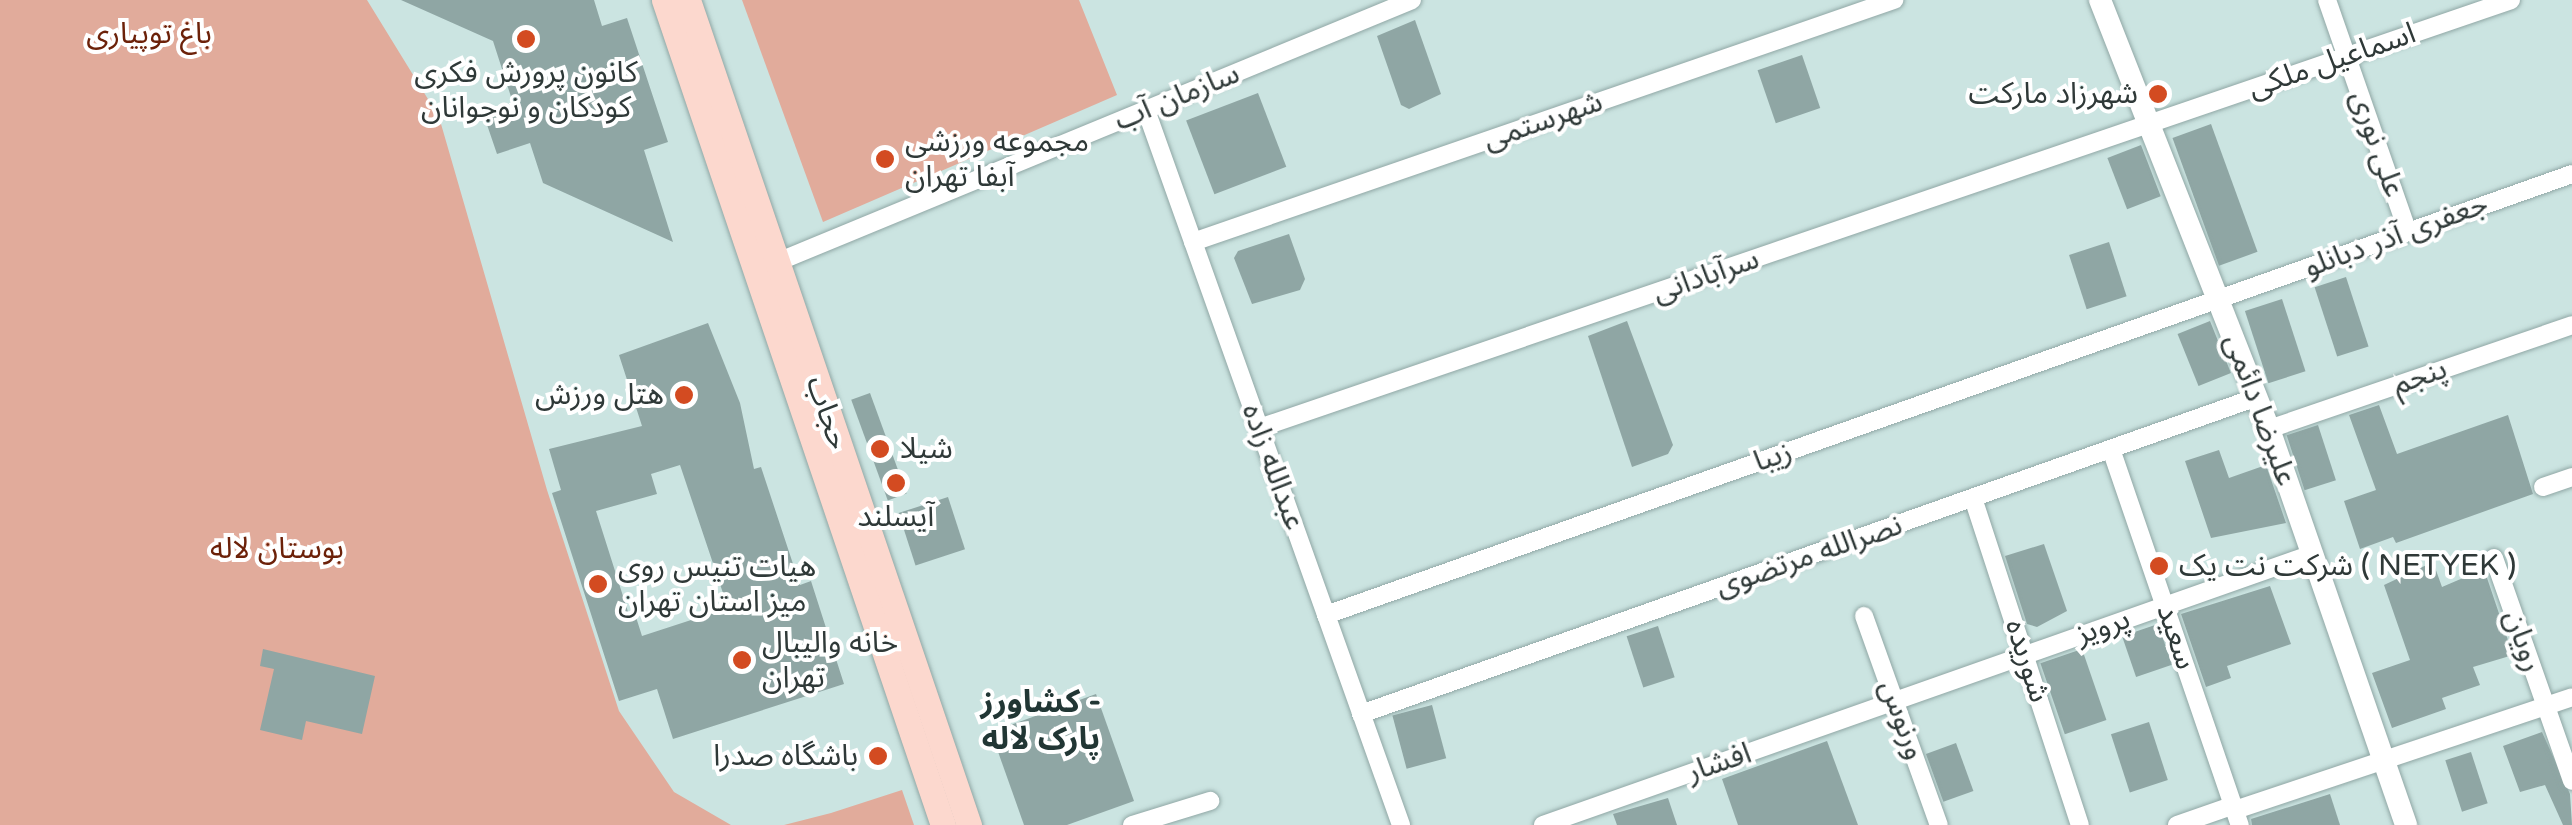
<!DOCTYPE html>
<html>
<head>
<meta charset="utf-8">
<style>
	body { margin:0 }
	#map { position:relative; width:2572px; height:825px; overflow:hidden; background:#cbe4e1; font-family:"Varela Round","Noto Sans Arabic",sans-serif }
	div>[style] { position:absolute }
	.green>* { inset:0; background:#e1ab9b }
	.building>* { inset:0; background:#8fa6a4; transform-origin:0 0 }
	.roads { filter:drop-shadow(0 0 2px #90a7a5) drop-shadow(0 0 2px #90a7a5) }
	.minor>* { height:18px; margin:-9px; padding:0 9px; transform-origin:9px; border-radius:9px; background:#fff }
	.tertiary>* { height:22px; margin:-11px; padding:0 11px; transform-origin:11px; border-radius:11px; background:#fff }
	.secondary>* { height:25px; margin:-12.5px; padding:0 12.5px; transform-origin:12.5px; border-radius:12.5px; background:#fcd8ce }
	.dots>* { width:28px; height:28px; translate:-50% -50%; box-sizing:border-box; border:5px solid #fff; border-radius:50% }
	span { translate:-50% -50%; white-space:nowrap; text-align:center; line-height:1.15; -webkit-text-stroke:8px #fff; paint-order:stroke }
	.park-label { font-size:30px; color:#6c2109 }
	.street-label { font-size:30px; color:#2f3938 }
	.poi-label { font-size:30px; color:#2f3938 }
	.right { translate:-100% -50%; text-align:right }
	.left { translate:0 -50%; text-align:left }
	.neighbourhood-label { font-size:32px; color:#213634; font-weight:700 }
</style>
</head>
<body>
<div id="map">
	<div class="green">
		<i style="clip-path:polygon(0 0,367px 0,439px 117px,547px 490px,619px 711px,674px 792px,731px 825px,0 825px)"></i>
		<i style="clip-path:polygon(742px 0,1079px 0,1117px 95px,823px 222px)"></i>
		<i style="clip-path:polygon(902px 790px,914px 825px,784px 825px,831px 813px)"></i>
	</div>
	<div class="building">
		<i style="clip-path:polygon(401px 0,594px 0,602px 26px,627px 18px,668px 142px,644px 150px,673px 242px,543px 183px,530px 143px,497px 154px,483px 113px,513px 103px,493px 41px)"></i>
		<i style="clip-path:polygon(1415px 20px,1441px 94px,1409px 109px,1401px 105px,1377px 36px)"></i>
		<i style="left:1802px;top:55px;width:56px;height:47px;rotate:71deg"></i>
		<i style="left:1258px;top:93px;width:79px;height:77px;rotate:69deg"></i>
		<i style="left:2211px;top:124px;width:136px;height:41px;rotate:70deg"></i>
		<i style="left:2141px;top:145px;width:55px;height:36px;rotate:69deg"></i>
		<i style="clip-path:polygon(1289px 234px,1305px 279px,1300px 290px,1252px 304px,1234px 258px,1238px 251px)"></i>
		<i style="left:2109px;top:242px;width:57px;height:42px;rotate:72deg"></i>
		<i style="left:2346px;top:277px;width:73px;height:33px;rotate:72deg"></i>
		<i style="left:2282px;top:299px;width:76px;height:39px;rotate:72deg"></i>
		<i style="clip-path:polygon(1627px 321px,1673px 445px,1668px 454px,1632px 467px,1588px 336px)"></i>
		<i style="left:2210px;top:321px;width:56px;height:35px;rotate:68deg"></i>
		<i style="clip-path:polygon(evenodd,708px 323px,740px 403px,754px 469px,761px 467px,800px 585px,811px 581px,844px 684px,673px 739px,657px 689px,619px 701px,552px 493px,561px 490px,549px 449px,642px 426px,619px 355px,708px 323px,680px 465px,728px 608px,642px 636px,635px 614px,629px 615px,596px 511px,657px 494px,651px 474px,680px 465px)"></i>
		<i style="left:870px;top:393px;width:107px;height:20px;rotate:70deg"></i>
		<i style="clip-path:polygon(2379px 405px,2397px 454px,2508px 415px,2533px 494px,2396px 543px,2393px 537px,2360px 549px,2344px 501px,2376px 490px,2349px 415px)"></i>
		<i style="left:2318px;top:425px;width:58px;height:33px;rotate:72deg"></i>
		<i style="clip-path:polygon(2219px 450px,2229px 478px,2266px 465px,2286px 523px,2211px 538px,2185px 461px)"></i>
		<i style="left:948px;top:497px;width:55px;height:52px;rotate:72deg"></i>
		<i style="clip-path:polygon(2044px 544px,2067px 611px,2037px 627px,2027px 624px,2005px 556px)"></i>
		<i style="clip-path:polygon(2433px 562px,2442px 587px,2484px 569px,2513px 655px,2473px 667px,2480px 685px,2442px 698px,2446px 709px,2392px 728px,2372px 673px,2410px 660px,2384px 585px)"></i>
		<i style="clip-path:polygon(2270px 586px,2291px 644px,2227px 666px,2231px 678px,2206px 687px,2181px 614px)"></i>
		<i style="left:2158px;top:624px;width:43px;height:38px;rotate:71deg"></i>
		<i style="left:1658px;top:626px;width:54px;height:33px;rotate:72deg"></i>
		<i style="clip-path:polygon(263px 649px,375px 676px,362px 734px,306px 721px,302px 740px,260px 730px,274px 669px,260px 666px)"></i>
		<i style="left:2082px;top:649px;width:75px;height:44px;rotate:71deg"></i>
		<i style="clip-path:polygon(1096px 694px,1134px 801px,1067px 825px,1024px 825px,991px 732px)"></i>
		<i style="left:1432px;top:705px;width:55px;height:41px;rotate:75deg"></i>
		<i style="left:2149px;top:722px;width:61px;height:40px;rotate:72deg"></i>
		<i style="clip-path:polygon(2542px 732px,2570px 794px,2572px 825px,2563px 825px,2545px 785px,2520px 792px,2503px 746px)"></i>
		<i style="clip-path:polygon(1827px 741px,1858px 825px,1738px 825px,1722px 779px)"></i>
		<i style="left:1956px;top:743px;width:51px;height:32px;rotate:70deg"></i>
		<i style="left:2471px;top:752px;width:54px;height:27px;rotate:72deg"></i>
		<i style="clip-path:polygon(2330px 794px,2340px 825px,2252px 825px,2251px 819px)"></i>
		<i style="clip-path:polygon(1668px 798px,1677px 825px,1617px 825px,1613px 814px)"></i>
	</div>
	<div class="roads">
		<div class="minor">
			<i style="left:2327px;top:0;width:246px;rotate:70.8deg"></i>
			<i style="left:1146px;top:110px;width:759px;rotate:70.37deg"></i>
			<i style="left:1193px;top:242px;width:742px;rotate:-19.05deg"></i>
			<i style="left:775px;top:263px;width:689px;rotate:-22.43deg"></i>
			<i style="left:1259px;top:428px;width:1323px;rotate:-18.87deg"></i>
			<i style="left:2269px;top:429px;width:320px;rotate:-18.9deg"></i>
			<i style="left:2111px;top:449px;width:398px;rotate:71.1deg"></i>
			<i style="left:2543px;top:487px;width:31px;rotate:-19deg"></i>
			<i style="left:1973px;top:498px;width:344px;rotate:71.9deg"></i>
			<i style="left:2494px;top:558px;width:236px;rotate:70.7deg"></i>
			<i style="left:1326px;top:615px;width:1322px;rotate:-19.49deg"></i>
			<i style="left:1864px;top:616px;width:222px;rotate:70.3deg"></i>
			<i style="left:1361px;top:714px;width:950px;rotate:-19.48deg"></i>
			<i style="left:2235px;top:810px;width:355px;rotate:-18.5deg"></i>
			<i style="left:1132px;top:825px;width:82px;rotate:-17.1deg"></i>
			<i style="left:1543px;top:825px;width:815px;rotate:-19.41deg"></i>
			<i style="left:2177px;top:825px;width:60px;rotate:-19.3deg"></i>
		</div>
		<div class="tertiary">
			<i style="left:2100px;top:0;width:461px;rotate:68.5deg"></i>
			<i style="left:2269px;top:429px;width:419px;rotate:70.9deg"></i>
		</div>
		<div class="secondary">
			<i style="left:664px;top:0;width:871px;rotate:71.32deg"></i>
			<i style="left:688px;top:0;width:872px;rotate:71.19deg"></i>
		</div>
	</div>
	<div class="dots">
		<i style="left:526px;top:39px;background:#d34b21"></i>
		<i style="left:2158px;top:94px;background:#d34b21"></i>
		<i style="left:885px;top:159px;background:#d34b21"></i>
		<i style="left:684px;top:395px;background:#d34b21"></i>
		<i style="left:880px;top:449px;background:#d34b21"></i>
		<i style="left:896px;top:483px;background:#d34b21"></i>
		<i style="left:2159px;top:566px;background:#d34b21"></i>
		<i style="left:598px;top:584px;background:#d34b21"></i>
		<i style="left:742px;top:660px;background:#d34b21"></i>
		<i style="left:878px;top:756px;background:#d34b21"></i>
	</div>
	<div class="park-label">
		<span style="left:149px;top:34px">باغ توپیاری</span>
		<span style="left:277px;top:549px">بوستان لاله</span>
	</div>
	<div class="street-label">
		<span style="left:2332px;top:61px;rotate:-19deg">اسماعیل ملکی</span>
		<span style="left:1177px;top:97px;rotate:-22deg">سازمان آب</span>
		<span style="left:1543px;top:121px;rotate:-19deg">شهرستمی</span>
		<span style="left:2377px;top:144px;rotate:71deg">علی نوری</span>
		<span style="left:2396px;top:236px;rotate:-20deg">جعفری آذر دبانلو</span>
		<span style="left:1706px;top:276px;rotate:-19deg">سرآبادانی</span>
		<span style="left:2420px;top:377px;rotate:-19deg">پنجم</span>
		<span style="left:2260px;top:410px;rotate:70deg">علیرضا دائمی</span>
		<span style="left:827px;top:413px;rotate:71deg">حجاب</span>
		<span style="left:1773px;top:457px;rotate:-19deg">زیبا</span>
		<span style="left:1273px;top:467px;rotate:70deg">عبدالله زاده</span>
		<span style="left:1809px;top:556px;rotate:-19deg">نصرالله مرتضوی</span>
		<span style="left:2103px;top:627px;rotate:-19deg">پرویز</span>
		<span style="left:2176px;top:637px;rotate:71deg">سعید</span>
		<span style="left:2523px;top:641px;rotate:71deg">رویان</span>
		<span style="left:2027px;top:661px;rotate:72deg">شوریده</span>
		<span style="left:1902px;top:720px;rotate:70deg">ورنوس</span>
		<span style="left:1719px;top:763px;rotate:-19deg">افشار</span>
	</div>
	<div class="poi-label">
		<span style="left:526px;top:90px">کانون پرورش فکری<br>کودکان و نوجوانان</span>
		<span class="right" style="left:2138px;top:94px">شهرزاد مارکت</span>
		<span class="left" style="left:905px;top:159px">مجموعه ورزشی<br>آبفا تهران</span>
		<span class="right" style="left:664px;top:395px">هتل ورزش</span>
		<span class="left" style="left:900px;top:449px">شیلا</span>
		<span style="left:896px;top:517px">آیسلند</span>
		<span class="left" style="left:2179px;top:566px">شرکت نت یک ( NETYEK )</span>
		<span class="left" style="left:618px;top:584px">هیات تنیس روی<br>میز استان تهران</span>
		<span class="left" style="left:762px;top:660px">خانه والیبال<br>تهران</span>
		<span class="right" style="left:858px;top:756px">باشگاه صدرا</span>
	</div>
	<div class="neighbourhood-label">
		<span style="left:1041px;top:721px">کشاورز -<br>پارک لاله</span>
	</div>
</div>
</body>
</html>
